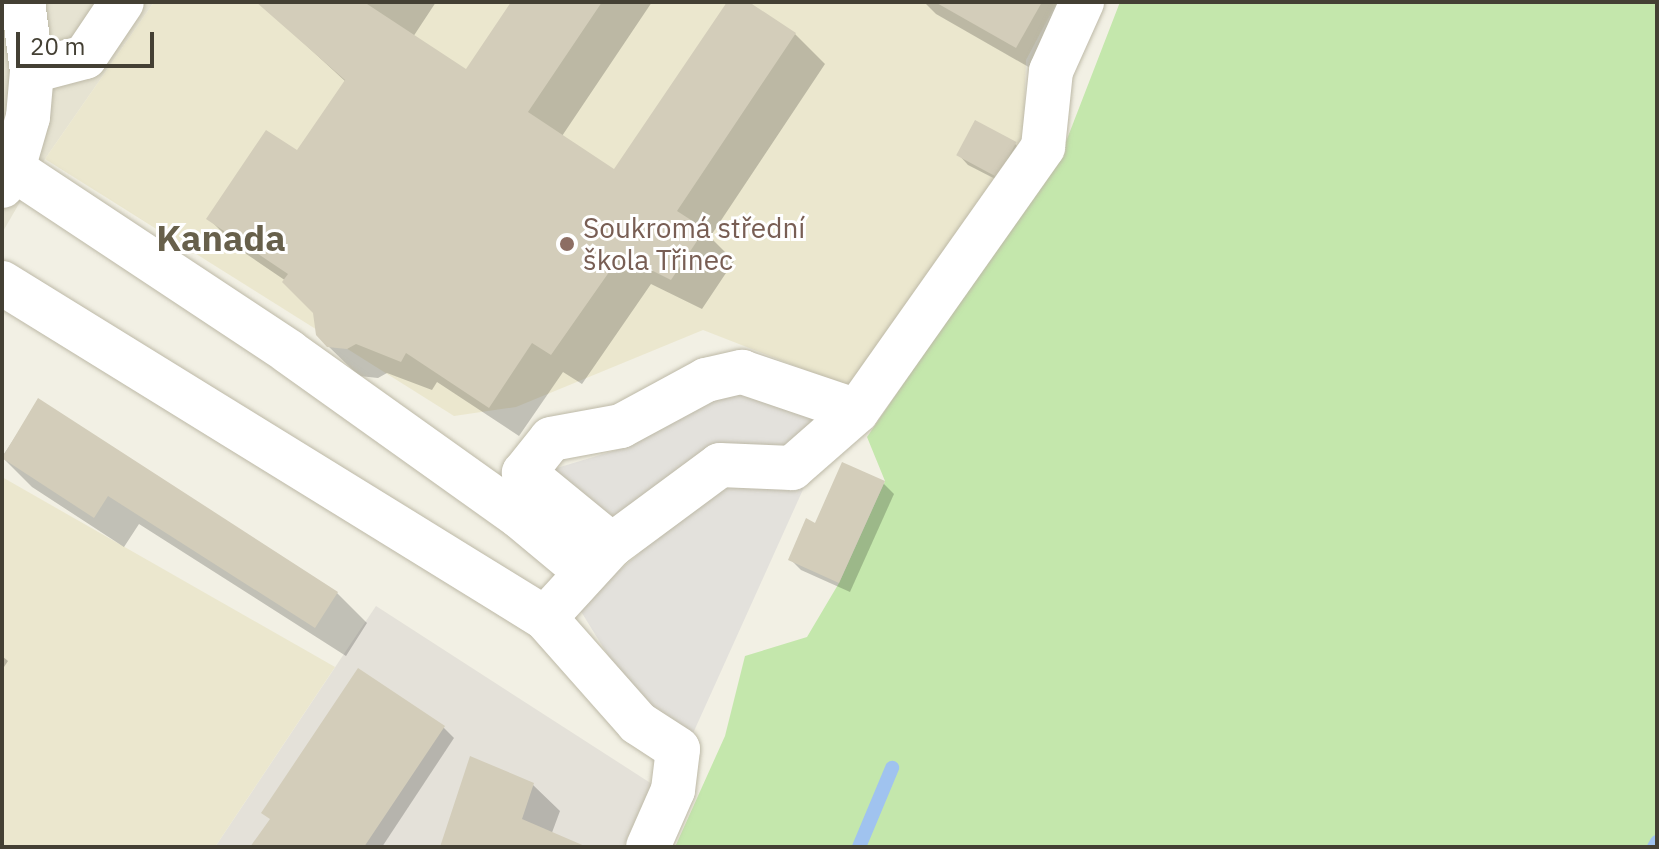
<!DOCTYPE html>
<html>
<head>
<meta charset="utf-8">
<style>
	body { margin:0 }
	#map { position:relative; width:1659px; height:849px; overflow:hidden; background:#f2f0e4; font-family:"IBM Plex Sans",sans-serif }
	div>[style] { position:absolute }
	.residential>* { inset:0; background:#e6e3d2 }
	.industrial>* { inset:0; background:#e4e1d9 }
	.education>* { inset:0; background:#ebe7ce }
	.green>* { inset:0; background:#c4e7ac }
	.parking>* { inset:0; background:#e3e1dc }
	.shadow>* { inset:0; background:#0003 }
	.stream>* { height:14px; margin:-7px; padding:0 7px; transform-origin:7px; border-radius:7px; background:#a0c3ef }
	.building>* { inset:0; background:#d3cdba; transform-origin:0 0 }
	.roads { filter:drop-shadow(0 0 2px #bdb9a7) drop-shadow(0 0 2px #bdb9a7) }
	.minor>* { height:44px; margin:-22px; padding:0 22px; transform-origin:22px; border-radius:22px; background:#fff }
	.dots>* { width:22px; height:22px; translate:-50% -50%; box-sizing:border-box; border:4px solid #fff; border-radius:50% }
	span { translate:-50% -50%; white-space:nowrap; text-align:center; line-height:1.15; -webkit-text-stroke:6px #fff; paint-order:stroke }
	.education-label { font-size:28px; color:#785e54 }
	.left { translate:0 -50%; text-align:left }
	.district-label { font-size:36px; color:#67604b; font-weight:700 }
	.frame { position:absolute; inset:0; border:4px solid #444034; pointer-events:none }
	.scale { position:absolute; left:16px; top:32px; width:138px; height:36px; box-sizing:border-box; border:4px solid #444034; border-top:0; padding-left:10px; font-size:24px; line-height:28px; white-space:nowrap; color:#444034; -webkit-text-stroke:6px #fff; paint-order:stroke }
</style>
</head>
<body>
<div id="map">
	<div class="residential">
		<i style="clip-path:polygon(2px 2px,154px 2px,45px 159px,2px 233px)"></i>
	</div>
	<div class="industrial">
		<i style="clip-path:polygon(376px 606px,652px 784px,623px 847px,215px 847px)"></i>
	</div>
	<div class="education">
		<i style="clip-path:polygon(154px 2px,1057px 2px,1026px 60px,1023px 145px,852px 388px,703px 330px,516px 407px,454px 416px,45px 159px)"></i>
		<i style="clip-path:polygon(2px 477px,335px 667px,215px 847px,2px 847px)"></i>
	</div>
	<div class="green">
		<i style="clip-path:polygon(1120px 2px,1657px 2px,1657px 847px,675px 847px,725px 736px,745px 656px,807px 637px,839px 583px,885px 481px,867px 437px,1062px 152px)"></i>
	</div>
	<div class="parking">
		<i style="clip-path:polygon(738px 388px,833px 423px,690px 740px,648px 720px,577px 605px,640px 553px,537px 474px,633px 445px,712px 392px)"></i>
	</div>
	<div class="shadow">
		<i style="clip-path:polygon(259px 2px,436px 2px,413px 37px,466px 72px,513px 2px,652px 2px,562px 136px,615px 172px,730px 2px,745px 2px,795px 34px,825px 64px,710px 237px,734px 261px,702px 309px,651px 284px,582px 384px,563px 372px,519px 436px,437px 382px,432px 390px,387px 373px,378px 378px,359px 376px,328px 346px,315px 313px,286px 281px,239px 249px,209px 219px,297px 153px,346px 82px)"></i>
		<i style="clip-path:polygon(924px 2px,1089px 2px,1046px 77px,936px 14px)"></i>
		<i style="clip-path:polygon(1015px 144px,1026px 154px,1005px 184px,968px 165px,958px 154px)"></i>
		<i style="clip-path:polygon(39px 401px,337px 593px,367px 623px,346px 656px,139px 524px,124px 547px,32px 487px,2px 457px)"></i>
		<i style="clip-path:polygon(883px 483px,894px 494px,850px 592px,801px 570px,790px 559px,816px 526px)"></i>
		<i style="clip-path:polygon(2px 656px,8px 661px,2px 670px)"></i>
		<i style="clip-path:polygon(443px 727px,454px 738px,382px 847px,253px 847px,271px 820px)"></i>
		<i style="clip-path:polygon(533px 785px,560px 811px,550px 838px,559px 847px,442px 847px)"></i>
	</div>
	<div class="stream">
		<i style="left:859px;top:847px;width:86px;rotate:-67.3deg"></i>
		<i style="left:1654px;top:847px;width:6px;rotate:-59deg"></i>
	</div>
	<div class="building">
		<i style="clip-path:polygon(256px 2px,364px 2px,466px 69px,511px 2px,602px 2px,528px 112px,614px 169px,727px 2px,749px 2px,796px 33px,677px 211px,705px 229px,671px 280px,621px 255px,551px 355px,532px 343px,489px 408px,406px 353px,401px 362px,356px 344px,347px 349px,327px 347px,316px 335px,313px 313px,282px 282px,288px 274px,206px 219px,266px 130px,297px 150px,345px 80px)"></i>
		<i style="clip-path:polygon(935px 2px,1042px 2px,1016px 48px)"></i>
		<i style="left:975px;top:120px;width:47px;height:40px;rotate:28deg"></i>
		<i style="clip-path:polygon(38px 398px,338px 592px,315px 628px,108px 496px,94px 518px,2px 458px)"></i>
		<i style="clip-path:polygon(842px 462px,885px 481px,839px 583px,788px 560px,806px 518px,815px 523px)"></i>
		<i style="clip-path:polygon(358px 668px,445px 726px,364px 847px,250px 847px,270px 819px,261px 813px)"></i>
		<i style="clip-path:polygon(470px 756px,534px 783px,522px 819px,587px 847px,440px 847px)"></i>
	</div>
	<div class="roads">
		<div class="minor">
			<i style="left:32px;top:71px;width:55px;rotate:-14.8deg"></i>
			<i style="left:85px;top:57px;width:66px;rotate:-56.1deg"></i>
			<i style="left:13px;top:169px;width:331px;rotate:33.5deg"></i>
			<i style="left:289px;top:352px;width:282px;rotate:35.5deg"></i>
			<i style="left:519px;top:516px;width:86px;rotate:39.8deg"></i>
			<i style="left:2px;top:186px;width:20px;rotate:-57deg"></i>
			<i style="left:13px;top:169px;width:54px;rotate:-73.9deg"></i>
			<i style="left:28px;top:117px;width:46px;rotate:-85deg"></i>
			<i style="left:32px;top:71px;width:70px;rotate:-97.4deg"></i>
			<i style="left:2px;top:283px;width:638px;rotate:31.67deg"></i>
			<i style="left:612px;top:545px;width:114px;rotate:-140.7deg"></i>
			<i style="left:524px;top:473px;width:43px;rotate:-51.5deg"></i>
			<i style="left:551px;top:439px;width:71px;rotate:-10.5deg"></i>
			<i style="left:621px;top:426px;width:97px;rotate:-28.4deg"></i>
			<i style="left:706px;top:380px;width:37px;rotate:-13deg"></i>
			<i style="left:742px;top:372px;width:121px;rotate:18.7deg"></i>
			<i style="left:648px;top:847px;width:62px;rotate:-66.3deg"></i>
			<i style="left:673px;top:790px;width:41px;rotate:-83deg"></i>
			<i style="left:678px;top:749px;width:48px;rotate:-147deg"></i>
			<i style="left:638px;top:723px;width:140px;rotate:-131.5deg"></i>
			<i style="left:545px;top:618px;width:99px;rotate:-47.5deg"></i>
			<i style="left:612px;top:545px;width:134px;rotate:-36.5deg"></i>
			<i style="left:720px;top:465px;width:72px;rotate:2.4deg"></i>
			<i style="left:792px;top:468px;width:86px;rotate:-41.2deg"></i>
			<i style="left:857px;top:411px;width:323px;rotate:-54.8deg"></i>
			<i style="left:1043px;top:147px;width:76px;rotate:-84deg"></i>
			<i style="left:1051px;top:71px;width:76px;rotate:-65.8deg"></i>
		</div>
	</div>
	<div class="dots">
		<i style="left:567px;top:244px;background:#8d6e63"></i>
	</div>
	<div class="education-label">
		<span class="left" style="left:583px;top:244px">Soukromá střední<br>škola Třinec</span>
	</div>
	<div class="district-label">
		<span style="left:221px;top:238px">Kanada</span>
	</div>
	<div class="frame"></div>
	<div class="scale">20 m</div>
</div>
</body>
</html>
